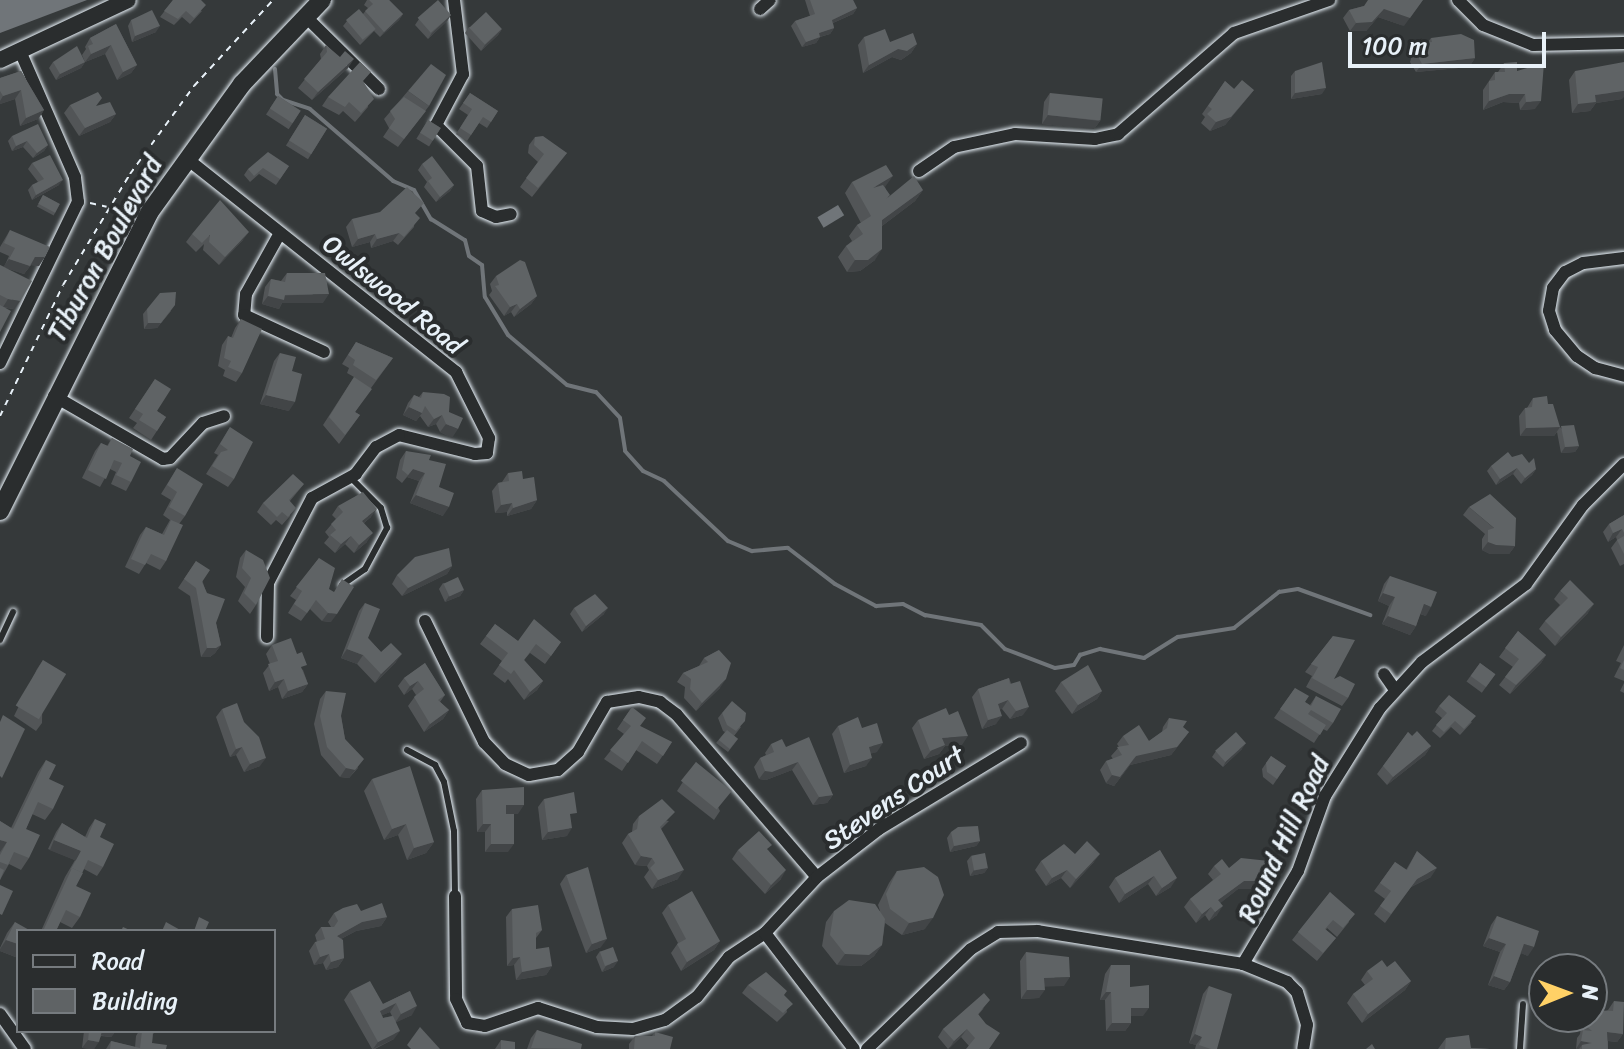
<!DOCTYPE html>
<html>
<head>
<meta charset="utf-8">
<style>
	body { margin:0 }
	#map { position:relative; width:1624px; height:1049px; overflow:hidden; background:#35393a; font-family:Sriracha,sans-serif }
	div>[style] { position:absolute }
	.water>* { inset:0; background:#707579; transform-origin:0 0 }
	.stream>* { height:4px; margin:-2px; padding:0 2px; transform-origin:2px; border-radius:2px; background:#707579 }
	.path>* { height:2px; margin-top:-1px; transform-origin:0; background:repeating-linear-gradient(90deg,#e8f1f8 0 6px,transparent 0 12px) }
	.roads { filter:drop-shadow(0 0 2px #e8f1f8) drop-shadow(0 0 2px #e8f1f8) }
	.service>* { height:6px; margin:-3px; padding:0 3px; transform-origin:3px; border-radius:3px; background:#2a2d2e }
	.minor>* { height:12px; margin:-6px; padding:0 6px; transform-origin:6px; border-radius:6px; background:#2a2d2e }
	.tertiary>* { height:16px; margin:-8px; padding:0 8px; transform-origin:8px; border-radius:8px; background:#2a2d2e }
	.secondary>* { height:18px; margin:-9px; padding:0 9px; transform-origin:9px; border-radius:9px; background:#2a2d2e }
	.wall>* { inset:0; background:#525557; transform-origin:0 0 }
	.shaded-wall>* { inset:0; background:#424547; transform-origin:0 0 }
	.building>* { inset:0; background:#5f6365; transform-origin:0 0 }
	span { translate:-50% -50%; white-space:nowrap; text-align:center; line-height:1.15; -webkit-text-stroke:8px #2a2d2e; paint-order:stroke }
	.street-label { font-size:26px; color:#e8f1f8 }
	.legend { position:absolute; left:16px; top:929px; width:260px; height:104px; box-sizing:border-box; background:#2a2d2e; border:2px solid #767b7f; margin:0; padding:10px 14px; list-style:none; font-size:24px; color:#e8f1f8 }
	.legend li { display:flex; align-items:center; gap:16px; height:40px }
	.legend b { width:40px; border:2px solid #767b7f }
	.north { position:absolute; left:1528px; top:953px; width:80px; height:80px; box-sizing:border-box; background:#2a2d2e; border:2px solid #767b7f; border-radius:50%; rotate:89deg; font-size:22px; font-weight:700; line-height:32px; text-align:center; color:#e8f1f8 }
	.north::after { content:''; display:block; margin:auto; width:28px; height:36px; background:#ffd166; clip-path:polygon(50% 0,100% 100%,50% 72%,0 100%) }
	.scale { position:absolute; left:1348px; top:32px; width:198px; height:36px; box-sizing:border-box; border:4px solid #e8f1f8; border-top:0; padding-left:10px; font-size:24px; line-height:28px; white-space:nowrap; color:#e8f1f8; -webkit-text-stroke:6px #2a2d2e; paint-order:stroke }
</style>
</head>
<body>
<div id="map">
	<div class="water">
		<i style="clip-path:polygon(0 0,87px 0,0 33px)"></i>
		<i style="left:838px;top:205px;width:12px;height:24px;rotate:59deg"></i>
	</div>
	<div class="stream">
		<i style="left:275px;top:69px;width:25px;rotate:85deg"></i>
		<i style="left:277px;top:94px;width:8px;rotate:45deg"></i>
		<i style="left:283px;top:100px;width:28px;rotate:18deg"></i>
		<i style="left:310px;top:109px;width:110px;rotate:40.9deg"></i>
		<i style="left:393px;top:181px;width:23px;rotate:23deg"></i>
		<i style="left:414px;top:190px;width:34px;rotate:60deg"></i>
		<i style="left:431px;top:219px;width:40px;rotate:32deg"></i>
		<i style="left:465px;top:240px;width:16px;rotate:76deg"></i>
		<i style="left:469px;top:256px;width:16px;rotate:35deg"></i>
		<i style="left:482px;top:265px;width:32px;rotate:85deg"></i>
		<i style="left:485px;top:297px;width:44px;rotate:58.8deg"></i>
		<i style="left:508px;top:335px;width:77px;rotate:40.3deg"></i>
		<i style="left:567px;top:385px;width:30px;rotate:14deg"></i>
		<i style="left:596px;top:392px;width:35px;rotate:47deg"></i>
		<i style="left:620px;top:418px;width:33px;rotate:81deg"></i>
		<i style="left:625px;top:451px;width:27px;rotate:48deg"></i>
		<i style="left:643px;top:471px;width:23px;rotate:25deg"></i>
		<i style="left:664px;top:481px;width:88px;rotate:43.2deg"></i>
		<i style="left:728px;top:541px;width:26px;rotate:23deg"></i>
		<i style="left:752px;top:551px;width:36px;rotate:-5deg"></i>
		<i style="left:788px;top:548px;width:59px;rotate:37.5deg"></i>
		<i style="left:835px;top:584px;width:47px;rotate:28.2deg"></i>
		<i style="left:876px;top:606px;width:27px;rotate:-4deg"></i>
		<i style="left:903px;top:604px;width:25px;rotate:27deg"></i>
		<i style="left:925px;top:615px;width:57px;rotate:10.1deg"></i>
		<i style="left:981px;top:625px;width:34px;rotate:45deg"></i>
		<i style="left:1005px;top:649px;width:53px;rotate:20.8deg"></i>
		<i style="left:1055px;top:668px;width:19px;rotate:-9deg"></i>
		<i style="left:1074px;top:665px;width:12px;rotate:-59deg"></i>
		<i style="left:1080px;top:655px;width:21px;rotate:-17deg"></i>
		<i style="left:1100px;top:649px;width:45px;rotate:11.6deg"></i>
		<i style="left:1144px;top:658px;width:40px;rotate:-32deg"></i>
		<i style="left:1178px;top:637px;width:57px;rotate:-9.1deg"></i>
		<i style="left:1234px;top:628px;width:58px;rotate:-38.7deg"></i>
		<i style="left:1279px;top:592px;width:19px;rotate:-9deg"></i>
		<i style="left:1298px;top:589px;width:77px;rotate:19.9deg"></i>
	</div>
	<div class="path">
		<i style="left:90px;top:203px;width:17px;rotate:13deg"></i>
		<i style="left:0;top:416px;width:145px;rotate:-64.3deg"></i>
		<i style="left:63px;top:285px;width:130px;rotate:-58.9deg"></i>
		<i style="left:130px;top:174px;width:109px;rotate:-54deg"></i>
		<i style="left:194px;top:86px;width:117px;rotate:-47.4deg"></i>
	</div>
	<div class="roads">
		<div class="service">
			<i style="left:342px;top:585px;width:28px;rotate:-35deg"></i>
			<i style="left:365px;top:569px;width:47px;rotate:-61.8deg"></i>
			<i style="left:387px;top:528px;width:21px;rotate:-107deg"></i>
			<i style="left:381px;top:508px;width:44px;rotate:-135deg"></i>
			<i style="left:0;top:640px;width:31px;rotate:-65deg"></i>
			<i style="left:407px;top:750px;width:32px;rotate:28deg"></i>
			<i style="left:435px;top:765px;width:19px;rotate:62deg"></i>
			<i style="left:444px;top:782px;width:50px;rotate:78.5deg"></i>
			<i style="left:454px;top:831px;width:65px;rotate:89.1deg"></i>
			<i style="left:1520px;top:1049px;width:45px;rotate:-86.2deg"></i>
		</div>
		<div class="minor">
			<i style="left:454px;top:0;width:75px;rotate:83.1deg"></i>
			<i style="left:463px;top:74px;width:58px;rotate:117.9deg"></i>
			<i style="left:436px;top:125px;width:58px;rotate:45deg"></i>
			<i style="left:477px;top:166px;width:45px;rotate:83.7deg"></i>
			<i style="left:482px;top:211px;width:15px;rotate:23deg"></i>
			<i style="left:496px;top:217px;width:15px;rotate:-11deg"></i>
			<i style="left:1458px;top:0;width:35px;rotate:45deg"></i>
			<i style="left:1483px;top:25px;width:54px;rotate:21.8deg"></i>
			<i style="left:1533px;top:45px;width:91px;rotate:-1.3deg"></i>
			<i style="left:760px;top:9px;width:13px;rotate:-42deg"></i>
			<i style="left:305px;top:16px;width:104px;rotate:44.6deg"></i>
			<i style="left:186px;top:158px;width:345px;rotate:38.4deg"></i>
			<i style="left:456px;top:372px;width:74px;rotate:63.4deg"></i>
			<i style="left:489px;top:438px;width:15px;rotate:98deg"></i>
			<i style="left:487px;top:453px;width:12px;rotate:175deg"></i>
			<i style="left:475px;top:454px;width:78px;rotate:-166deg"></i>
			<i style="left:399px;top:435px;width:26px;rotate:152deg"></i>
			<i style="left:376px;top:447px;width:34px;rotate:127deg"></i>
			<i style="left:356px;top:474px;width:50px;rotate:151.4deg"></i>
			<i style="left:312px;top:498px;width:96px;rotate:117.4deg"></i>
			<i style="left:268px;top:583px;width:54px;rotate:91.1deg"></i>
			<i style="left:919px;top:171px;width:42px;rotate:-34.4deg"></i>
			<i style="left:954px;top:147px;width:62px;rotate:-12deg"></i>
			<i style="left:1015px;top:134px;width:80px;rotate:3.6deg"></i>
			<i style="left:1095px;top:139px;width:24px;rotate:-12deg"></i>
			<i style="left:1118px;top:134px;width:154px;rotate:-41deg"></i>
			<i style="left:1234px;top:33px;width:101px;rotate:-19.2deg"></i>
			<i style="left:280px;top:233px;width:70px;rotate:119.1deg"></i>
			<i style="left:246px;top:294px;width:21px;rotate:95deg"></i>
			<i style="left:244px;top:315px;width:88px;rotate:24.8deg"></i>
			<i style="left:1624px;top:258px;width:41px;rotate:173deg"></i>
			<i style="left:1583px;top:263px;width:20px;rotate:153deg"></i>
			<i style="left:1565px;top:272px;width:20px;rotate:127deg"></i>
			<i style="left:1553px;top:288px;width:23px;rotate:100deg"></i>
			<i style="left:1549px;top:311px;width:20px;rotate:72deg"></i>
			<i style="left:1555px;top:330px;width:34px;rotate:50deg"></i>
			<i style="left:1577px;top:356px;width:22px;rotate:34deg"></i>
			<i style="left:1595px;top:368px;width:30px;rotate:15deg"></i>
			<i style="left:0;top:363px;width:179px;rotate:-64.2deg"></i>
			<i style="left:78px;top:202px;width:25px;rotate:-97deg"></i>
			<i style="left:75px;top:177px;width:137px;rotate:-113.6deg"></i>
			<i style="left:54px;top:396px;width:126px;rotate:30deg"></i>
			<i style="left:163px;top:459px;width:7px;rotate:-8deg"></i>
			<i style="left:170px;top:458px;width:48px;rotate:-46.7deg"></i>
			<i style="left:203px;top:423px;width:22px;rotate:-18deg"></i>
			<i style="left:425px;top:621px;width:135px;rotate:64deg"></i>
			<i style="left:484px;top:742px;width:30px;rotate:46deg"></i>
			<i style="left:505px;top:764px;width:26px;rotate:25deg"></i>
			<i style="left:529px;top:775px;width:29px;rotate:-10deg"></i>
			<i style="left:558px;top:770px;width:27px;rotate:-42deg"></i>
			<i style="left:578px;top:752px;width:58px;rotate:-59.9deg"></i>
			<i style="left:607px;top:702px;width:32px;rotate:-9deg"></i>
			<i style="left:639px;top:697px;width:22px;rotate:13deg"></i>
			<i style="left:660px;top:702px;width:21px;rotate:37deg"></i>
			<i style="left:677px;top:715px;width:214px;rotate:49.2deg"></i>
			<i style="left:1384px;top:674px;width:19px;rotate:55deg"></i>
			<i style="left:455px;top:896px;width:103px;rotate:89.4deg"></i>
			<i style="left:456px;top:999px;width:26px;rotate:65deg"></i>
			<i style="left:467px;top:1023px;width:18px;rotate:9deg"></i>
			<i style="left:485px;top:1026px;width:56px;rotate:-18.8deg"></i>
			<i style="left:538px;top:1008px;width:62px;rotate:17.9deg"></i>
			<i style="left:597px;top:1027px;width:36px;rotate:3deg"></i>
			<i style="left:633px;top:1029px;width:33px;rotate:-16deg"></i>
			<i style="left:665px;top:1020px;width:39px;rotate:-36deg"></i>
			<i style="left:697px;top:997px;width:51px;rotate:-51.3deg"></i>
			<i style="left:729px;top:957px;width:43px;rotate:-33.7deg"></i>
			<i style="left:765px;top:933px;width:76px;rotate:-47.1deg"></i>
			<i style="left:817px;top:877px;width:78px;rotate:-37.7deg"></i>
			<i style="left:879px;top:829px;width:166px;rotate:-31.2deg"></i>
			<i style="left:765px;top:933px;width:146px;rotate:52.5deg"></i>
			<i style="left:1243px;top:964px;width:48px;rotate:22.2deg"></i>
			<i style="left:1287px;top:982px;width:14px;rotate:45deg"></i>
			<i style="left:1297px;top:992px;width:34px;rotate:73deg"></i>
			<i style="left:1307px;top:1025px;width:24px;rotate:99deg"></i>
			<i style="left:0;top:1014px;width:43px;rotate:54.5deg"></i>
			<i style="left:867px;top:1049px;width:144px;rotate:-43.9deg"></i>
			<i style="left:971px;top:949px;width:32px;rotate:-32deg"></i>
			<i style="left:998px;top:932px;width:40px;rotate:-1.4deg"></i>
			<i style="left:1038px;top:931px;width:208px;rotate:9.1deg"></i>
			<i style="left:1243px;top:964px;width:108px;rotate:-59.4deg"></i>
			<i style="left:1298px;top:871px;width:80px;rotate:-70.2deg"></i>
			<i style="left:1325px;top:796px;width:104px;rotate:-58deg"></i>
			<i style="left:1380px;top:708px;width:62px;rotate:-47.6deg"></i>
			<i style="left:1422px;top:662px;width:130px;rotate:-36.9deg"></i>
			<i style="left:1526px;top:584px;width:97px;rotate:-54.2deg"></i>
			<i style="left:1583px;top:505px;width:58px;rotate:-45deg"></i>
		</div>
		<div class="tertiary">
			<i style="left:0;top:60px;width:141px;rotate:-25.1deg"></i>
		</div>
		<div class="secondary">
			<i style="left:0;top:511px;width:333px;rotate:-63.4deg"></i>
			<i style="left:149px;top:213px;width:159px;rotate:-54.2deg"></i>
			<i style="left:242px;top:84px;width:116px;rotate:-46.4deg"></i>
		</div>
	</div>
	<div class="wall">
		<i style="clip-path:polygon(173px 0,202px 11px,190px 24px,182px 17px,174px 25px,160px 17px)"></i>
		<i style="clip-path:polygon(367px 0,389px 0,403px 14px,399px 20px,380px 37px,374px 31px,360px 45px,343px 26px,347px 21px,363px 14px,368px 8px,364px 5px)"></i>
		<i style="clip-path:polygon(805px 0,853px 0,857px 8px,853px 14px,833px 23px,834px 28px,830px 34px,820px 37px,816px 43px,802px 47px,791px 26px,795px 21px,810px 16px)"></i>
		<i style="clip-path:polygon(1364px 6px,1404px 26px,1378px 17px,1366px 31px,1350px 31px,1343px 18px,1349px 10px)"></i>
		<i style="clip-path:polygon(451px 15px,447px 21px,428px 39px,415px 25px,419px 19px)"></i>
		<i style="clip-path:polygon(131px 20px,156px 32px,132px 42px,128px 26px)"></i>
		<i style="clip-path:polygon(116px 24px,137px 65px,131px 73px,117px 80px,105px 54px,85px 62px,82px 55px,86px 49px,85px 47px,90px 38px)"></i>
		<i style="clip-path:polygon(469px 27px,502px 29px,498px 35px,481px 51px,465px 33px)"></i>
		<i style="clip-path:polygon(864px 37px,890px 42px,917px 44px,911px 53px,901px 60px,892px 57px,863px 73px,858px 45px)"></i>
		<i style="clip-path:polygon(1431px 38px,1475px 58px,1469px 67px,1416px 72px,1410px 62px,1413px 52px,1419px 43px,1428px 42px)"></i>
		<i style="clip-path:polygon(326px 45px,348px 68px,312px 100px,298px 88px,321px 59px,320px 54px)"></i>
		<i style="clip-path:polygon(53px 62px,85px 62px,81px 68px,56px 80px,49px 68px)"></i>
		<i style="clip-path:polygon(1504px 63px,1517px 71px,1535px 109px,1520px 110px,1519px 103px,1503px 102px,1483px 110px,1483px 90px,1495px 72px,1498px 72px)"></i>
		<i style="clip-path:polygon(21px 71px,44px 110px,38px 119px,20px 126px,15px 99px,0 104px,0 78px)"></i>
		<i style="clip-path:polygon(1295px 71px,1322px 94px,1291px 99px,1291px 76px)"></i>
		<i style="clip-path:polygon(1575px 71px,1622px 99px,1596px 103px,1590px 111px,1572px 113px,1569px 80px)"></i>
		<i style="clip-path:polygon(1225px 81px,1234px 89px,1254px 90px,1225px 125px,1210px 131px,1201px 123px,1205px 117px,1202px 114px)"></i>
		<i style="clip-path:polygon(364px 82px,368px 107px,355px 122px,343px 111px,339px 115px,322px 106px,328px 97px)"></i>
		<i style="clip-path:polygon(408px 91px,429px 106px,398px 147px,383px 137px,389px 128px,384px 119px)"></i>
		<i style="clip-path:polygon(470px 93px,498px 111px,487px 128px,479px 123px,467px 141px,456px 134px,468px 115px,459px 109px)"></i>
		<i style="clip-path:polygon(1050px 93px,1100px 121px,1094px 129px,1042px 124px,1044px 102px)"></i>
		<i style="left:278px;top:96px;width:27px;height:22px;rotate:33deg"></i>
		<i style="clip-path:polygon(70px 105px,97px 106px,116px 114px,110px 122px,79px 136px,64px 113px)"></i>
		<i style="left:305px;top:115px;width:26px;height:36px;rotate:32deg"></i>
		<i style="left:428px;top:120px;width:15px;height:22px;rotate:32deg"></i>
		<i style="clip-path:polygon(12px 136px,48px 145px,44px 151px,33px 158px,23px 147px,12px 151px,8px 141px)"></i>
		<i style="clip-path:polygon(535px 137px,567px 153px,532px 197px,520px 187px,538px 162px,528px 153px,529px 145px)"></i>
		<i style="clip-path:polygon(32px 163px,59px 185px,32px 200px,28px 190px,32px 185px,38px 182px,28px 169px)"></i>
		<i style="clip-path:polygon(422px 164px,454px 185px,450px 191px,436px 202px,424px 187px,427px 182px,418px 170px)"></i>
		<i style="clip-path:polygon(289px 166px,276px 185px,259px 174px,250px 182px,244px 175px,248px 169px)"></i>
		<i style="clip-path:polygon(852px 182px,885px 187px,888px 198px,923px 190px,915px 201px,882px 226px,875px 260px,860px 271px,847px 272px,838px 257px,846px 246px,852px 241px,849px 236px,857px 225px,861px 223px,845px 193px)"></i>
		<i style="left:43px;top:195px;width:19px;height:13px;rotate:28deg"></i>
		<i style="clip-path:polygon(415px 214px,414px 227px,398px 245px,393px 241px,371px 248px,370px 242px,352px 247px,346px 227px,352px 219px)"></i>
		<i style="clip-path:polygon(10px 230px,39px 266px,31px 265px,24px 274px,6px 268px,14px 309px,5px 308px,0 332px,0 265px,4px 267px,9px 256px,0 252px,0 247px)"></i>
		<i style="clip-path:polygon(192px 234px,243px 240px,219px 265px,203px 250px,204px 244px,196px 252px,186px 242px)"></i>
		<i style="clip-path:polygon(287px 273px,323px 303px,282px 303px,279px 309px,262px 304px,265px 287px,271px 279px,281px 281px)"></i>
		<i style="clip-path:polygon(496px 276px,537px 296px,531px 304px,514px 317px,511px 312px,504px 316px,489px 295px,492px 291px,490px 284px)"></i>
		<i style="clip-path:polygon(147px 309px,171px 311px,157px 328px,144px 329px,143px 314px)"></i>
		<i style="clip-path:polygon(241px 319px,242px 373px,236px 382px,223px 376px,225px 370px,218px 366px,222px 345px,228px 336px,231px 338px,235px 328px)"></i>
		<i style="clip-path:polygon(356px 342px,393px 358px,371px 388px,355px 412px,360px 415px,339px 444px,323px 425px,354px 377px,347px 373px,349px 368px,342px 364px)"></i>
		<i style="clip-path:polygon(280px 353px,292px 371px,289px 411px,260px 404px,274px 361px)"></i>
		<i style="clip-path:polygon(155px 379px,157px 411px,166px 417px,151px 440px,133px 428px,137px 423px,129px 418px)"></i>
		<i style="clip-path:polygon(423px 392px,449px 412px,452px 438px,440px 432px,436px 424px,428px 427px,420px 416px,416px 421px,403px 415px,408px 403px,414px 395px,419px 397px)"></i>
		<i style="clip-path:polygon(1533px 398px,1548px 404px,1560px 427px,1579px 446px,1575px 452px,1561px 453px,1557px 432px,1554px 436px,1520px 436px,1519px 416px,1525px 408px,1527px 408px)"></i>
		<i style="clip-path:polygon(230px 427px,234px 479px,228px 487px,206px 474px,218px 455px,214px 453px)"></i>
		<i style="clip-path:polygon(112px 438px,130px 456px,131px 482px,126px 491px,111px 484px,116px 472px,110px 469px,100px 487px,82px 478px,95px 451px,101px 443px,107px 446px)"></i>
		<i style="clip-path:polygon(406px 451px,429px 460px,439px 487px,443px 516px,410px 503px,419px 481px,407px 477px,402px 483px,396px 478px,400px 460px)"></i>
		<i style="clip-path:polygon(1512px 457px,1529px 463px,1536px 469px,1532px 475px,1521px 484px,1513px 474px,1496px 485px,1487px 471px,1491px 466px)"></i>
		<i style="clip-path:polygon(177px 468px,185px 516px,179px 524px,166px 561px,160px 570px,146px 563px,139px 574px,125px 567px,140px 535px,146px 527px,162px 534px,170px 520px,163px 515px,171px 500px,161px 494px)"></i>
		<i style="clip-path:polygon(508px 473px,523px 479px,537px 500px,531px 509px,507px 516px,507px 512px,495px 513px,492px 491px,498px 483px,502px 482px)"></i>
		<i style="clip-path:polygon(304px 484px,290px 501px,290px 516px,282px 525px,276px 520px,271px 525px,257px 512px,263px 503px)"></i>
		<i style="clip-path:polygon(338px 506px,371px 517px,364px 523px,367px 542px,354px 553px,345px 544px,335px 553px,324px 543px,329px 537px,325px 532px,336px 519px,332px 515px)"></i>
		<i style="clip-path:polygon(1469px 507px,1515px 546px,1509px 554px,1490px 554px,1482px 550px,1482px 539px,1485px 534px,1463px 515px)"></i>
		<i style="clip-path:polygon(1624px 515px,1624px 564px,1620px 566px,1611px 548px,1617px 540px,1616px 537px,1608px 542px,1603px 532px,1609px 524px)"></i>
		<i style="clip-path:polygon(246px 550px,256px 605px,250px 614px,238px 601px,245px 587px,236px 577px,240px 558px)"></i>
		<i style="clip-path:polygon(319px 558px,329px 589px,331px 622px,322px 621px,310px 609px,301px 621px,288px 613px,296px 600px,290px 596px)"></i>
		<i style="clip-path:polygon(196px 561px,216px 623px,221px 645px,215px 653px,210px 657px,201px 657px,190px 596px,178px 588px)"></i>
		<i style="clip-path:polygon(452px 566px,447px 574px,402px 596px,392px 584px,397px 575px)"></i>
		<i style="clip-path:polygon(1390px 576px,1426px 616px,1420px 614px,1416px 626px,1410px 635px,1382px 624px,1389px 606px,1378px 601px,1384px 584px)"></i>
		<i style="clip-path:polygon(443px 583px,464px 590px,460px 596px,445px 602px,439px 589px)"></i>
		<i style="clip-path:polygon(1560px 591px,1588px 613px,1555px 646px,1539px 629px,1545px 621px,1560px 605px,1554px 599px)"></i>
		<i style="clip-path:polygon(365px 603px,368px 638px,381px 652px,396px 662px,375px 683px,357px 664px,341px 658px,359px 611px)"></i>
		<i style="clip-path:polygon(574px 608px,604px 614px,582px 632px,570px 614px)"></i>
		<i style="clip-path:polygon(495px 624px,518px 641px,561px 642px,545px 664px,530px 653px,524px 660px,543px 681px,537px 690px,524px 700px,508px 679px,505px 683px,493px 674px,502px 661px,480px 644px)"></i>
		<i style="clip-path:polygon(1518px 631px,1546px 655px,1541px 663px,1510px 694px,1499px 685px,1513px 667px,1499px 657px)"></i>
		<i style="clip-path:polygon(1333px 636px,1334px 679px,1348px 698px,1342px 706px,1306px 687px,1312px 676px,1305px 672px)"></i>
		<i style="clip-path:polygon(272px 645px,303px 670px,308px 684px,302px 692px,282px 699px,278px 687px,269px 691px,263px 673px,270px 664px,266px 654px)"></i>
		<i style="clip-path:polygon(1624px 645px,1624px 681px,1614px 677px,1621px 663px,1616px 661px)"></i>
		<i style="clip-path:polygon(719px 650px,720px 688px,696px 711px,684px 698px,685px 687px,677px 682px,683px 673px,699px 666px,704px 658px)"></i>
		<i style="clip-path:polygon(43px 660px,42px 723px,36px 731px,14px 716px,37px 669px)"></i>
		<i style="clip-path:polygon(425px 663px,445px 695px,440px 702px,449px 710px,443px 719px,424px 732px,408px 706px,416px 695px,412px 689px,404px 695px,398px 686px,404px 678px)"></i>
		<i style="left:1480px;top:663px;width:19px;height:23px;rotate:36deg"></i>
		<i style="clip-path:polygon(1009px 678px,1023px 715px,1010px 719px,1002px 709px,1000px 709px,996px 724px,982px 729px,972px 697px,978px 689px)"></i>
		<i style="clip-path:polygon(1061px 682px,1102px 691px,1097px 699px,1072px 714px,1055px 691px)"></i>
		<i style="clip-path:polygon(1624px 683px,1624px 693px,1620px 691px)"></i>
		<i style="clip-path:polygon(1295px 688px,1305px 702px,1310px 705px,1316px 696px,1333px 723px,1327px 731px,1323px 729px,1314px 743px,1274px 718px)"></i>
		<i style="clip-path:polygon(326px 691px,341px 716px,345px 739px,358px 768px,349px 778px,340px 777px,321px 755px,314px 724px,320px 699px)"></i>
		<i style="clip-path:polygon(1439px 706px,1472px 722px,1460px 735px,1451px 727px,1440px 738px,1432px 731px,1442px 718px,1435px 712px)"></i>
		<i style="clip-path:polygon(632px 707px,640px 726px,672px 742px,657px 764px,636px 750px,622px 771px,604px 759px,624px 734px,617px 729px)"></i>
		<i style="clip-path:polygon(222px 709px,260px 766px,244px 772px,236px 755px,230px 757px,216px 717px)"></i>
		<i style="clip-path:polygon(722px 713px,741px 727px,734px 736px,738px 739px,728px 752px,716px 743px,725px 732px,723px 731px,718px 718px)"></i>
		<i style="clip-path:polygon(1169px 718px,1189px 732px,1171px 755px,1130px 765px,1114px 786px,1106px 783px,1100px 770px,1106px 761px,1113px 759px,1111px 756px,1119px 747px,1117px 744px,1123px 736px,1149px 741px,1162px 732px,1163px 727px)"></i>
		<i style="clip-path:polygon(918px 720px,962px 745px,945px 746px,939px 754px,924px 759px,912px 728px)"></i>
		<i style="clip-path:polygon(838px 726px,862px 728px,877px 752px,871px 753px,866px 766px,844px 773px,832px 734px)"></i>
		<i style="clip-path:polygon(1408px 732px,1412px 736px,1431px 746px,1425px 755px,1387px 785px,1377px 774px)"></i>
		<i style="clip-path:polygon(771px 744px,786px 747px,833px 795px,827px 803px,813px 805px,792px 770px,766px 780px,759px 779px,754px 767px,760px 758px,766px 755px,765px 753px)"></i>
		<i style="clip-path:polygon(1242px 749px,1223px 767px,1212px 757px,1216px 751px)"></i>
		<i style="clip-path:polygon(1271px 756px,1286px 766px,1273px 785px,1263px 777px,1262px 769px)"></i>
		<i style="clip-path:polygon(46px 760px,53px 809px,45px 820px,32px 814px,26px 829px,29px 858px,21px 870px,9px 864px,0 880px,0 821px,11px 828px,38px 772px)"></i>
		<i style="clip-path:polygon(696px 762px,720px 811px,714px 820px,677px 791px)"></i>
		<i style="clip-path:polygon(372px 779px,434px 842px,426px 853px,407px 860px,398px 835px,384px 840px,364px 791px)"></i>
		<i style="clip-path:polygon(482px 790px,518px 814px,506px 814px,508px 852px,485px 852px,485px 832px,477px 832px,476px 799px)"></i>
		<i style="clip-path:polygon(544px 799px,571px 821px,567px 836px,542px 840px,538px 807px)"></i>
		<i style="clip-path:polygon(639px 816px,669px 821px,661px 829px,678px 879px,652px 889px,644px 877px,649px 870px,647px 866px,635px 865px,622px 843px,628px 834px,632px 832px,633px 824px)"></i>
		<i style="clip-path:polygon(95px 819px,100px 837px,103px 867px,97px 876px,84px 869px,76px 886px,80px 917px,72px 928px,60px 922px,56px 931px,41px 931px,65px 877px,75px 860px,48px 849px,56px 832px,62px 823px,85px 837px,89px 828px)"></i>
		<i style="clip-path:polygon(951px 832px,980px 841px,976px 846px,950px 852px,947px 838px)"></i>
		<i style="clip-path:polygon(738px 850px,768px 850px,781px 879px,765px 894px,732px 859px)"></i>
		<i style="clip-path:polygon(1160px 850px,1171px 887px,1156px 896px,1148px 884px,1119px 903px,1109px 887px,1115px 878px)"></i>
		<i style="clip-path:polygon(1417px 851px,1431px 877px,1411px 887px,1385px 923px,1374px 914px,1385px 899px,1374px 891px,1395px 862px,1406px 870px)"></i>
		<i style="clip-path:polygon(1075px 854px,1094px 862px,1070px 888px,1061px 878px,1046px 886px,1035px 870px,1041px 861px)"></i>
		<i style="clip-path:polygon(971px 856px,988px 868px,984px 873px,970px 876px,967px 861px)"></i>
		<i style="clip-path:polygon(1214px 866px,1229px 868px,1261px 889px,1238px 889px,1220px 903px,1217px 915px,1209px 921px,1205px 915px,1196px 923px,1184px 907px,1190px 899px,1213px 880px,1208px 874px)"></i>
		<i style="clip-path:polygon(897px 871px,925px 929px,902px 935px,885px 923px,882px 945px,874px 956px,861px 966px,837px 965px,822px 946px,826px 922px,834px 911px,880px 911px,878px 905px,889px 883px)"></i>
		<i style="clip-path:polygon(566px 875px,601px 947px,586px 953px,560px 884px)"></i>
		<i style="clip-path:polygon(1330px 892px,1349px 922px,1337px 937px,1327px 928px,1326px 930px,1336px 938px,1317px 961px,1292px 940px)"></i>
		<i style="clip-path:polygon(668px 905px,720px 941px,714px 950px,681px 971px,671px 953px,678px 943px,662px 913px)"></i>
		<i style="clip-path:polygon(512px 909px,542px 930px,536px 938px,536px 949px,552px 966px,546px 975px,516px 980px,514px 965px,507px 966px,506px 917px)"></i>
		<i style="clip-path:polygon(361px 911px,387px 917px,381px 926px,356px 931px,341px 939px,344px 958px,338px 967px,326px 970px,323px 963px,314px 965px,309px 951px,315px 942px,317px 942px,315px 935px,321px 927px,331px 927px,328px 922px,334px 913px)"></i>
		<i style="clip-path:polygon(1497px 916px,1528px 956px,1521px 953px,1510px 982px,1504px 990px,1488px 985px,1500px 952px,1483px 946px,1491px 925px)"></i>
		<i style="clip-path:polygon(15px 922px,18px 931px,18px 958px,0 951px,0 948px,7px 933px)"></i>
		<i style="clip-path:polygon(600px 951px,614px 967px,602px 972px,596px 957px)"></i>
		<i style="clip-path:polygon(1026px 952px,1064px 986px,1044px 986px,1039px 998px,1021px 999px,1020px 961px)"></i>
		<i style="clip-path:polygon(1111px 965px,1130px 987px,1143px 1016px,1131px 1016px,1131px 1023px,1125px 1031px,1106px 1031px,1105px 1000px,1100px 1000px,1105px 974px)"></i>
		<i style="clip-path:polygon(1367px 971px,1411px 981px,1405px 990px,1362px 1023px,1347px 1003px,1353px 994px,1365px 985px,1361px 980px)"></i>
		<i style="clip-path:polygon(748px 985px,784px 996px,787px 1012px,777px 1022px,742px 993px)"></i>
		<i style="clip-path:polygon(1209px 986px,1217px 1049px,1195px 1049px,1196px 1045px,1189px 1043px,1203px 994px)"></i>
		<i style="clip-path:polygon(evenodd,350px 991px,383px 1004px,410px 991px,412px 1015px,396px 1022px,394px 1039px,375px 1049px,372px 1049px,344px 1000px,350px 991px,390px 1012px,392px 1016px,383px 1018px,382px 1015px,390px 1012px)"></i>
		<i style="clip-path:polygon(1614px 1001px,1623px 1034px,1617px 1042px,1608px 1041px,1608px 1049px,1576px 1049px,1577px 1038px,1580px 1034px,1582px 1017px,1592px 1017px,1608px 1010px)"></i>
		<i style="clip-path:polygon(984px 1008px,978px 1015px,989px 1049px,969px 1046px,961px 1037px,948px 1049px,938px 1037px,943px 1029px)"></i>
		<i style="clip-path:polygon(537px 1030px,581px 1049px,527px 1049px,531px 1038px)"></i>
		<i style="clip-path:polygon(84px 1031px,116px 1031px,111px 1037px,101px 1036px,94px 1049px,82px 1048px)"></i>
		<i style="clip-path:polygon(139px 1031px,156px 1031px,153px 1034px,152px 1043px,166px 1049px,106px 1049px,111px 1041px,135px 1047px,136px 1036px)"></i>
		<i style="clip-path:polygon(655px 1032px,670px 1049px,629px 1049px,629px 1044px,635px 1036px,652px 1036px)"></i>
		<i style="clip-path:polygon(1446px 1038px,1471px 1048px,1490px 1049px,1438px 1049px)"></i>
		<i style="clip-path:polygon(501px 1040px,515px 1049px,495px 1049px)"></i>
	</div>
	<div class="shaded-wall">
		<i style="clip-path:polygon(1423px 0,1404px 26px,1378px 17px,1366px 31px,1350px 31px,1356px 23px,1384px 9px)"></i>
		<i style="clip-path:polygon(857px 8px,853px 14px,828px 25px,832px 20px)"></i>
		<i style="clip-path:polygon(403px 14px,399px 20px,380px 37px,384px 32px)"></i>
		<i style="clip-path:polygon(451px 15px,447px 21px,428px 39px,432px 33px)"></i>
		<i style="clip-path:polygon(160px 26px,156px 32px,132px 42px,135px 36px)"></i>
		<i style="clip-path:polygon(834px 28px,830px 34px,815px 38px,819px 33px)"></i>
		<i style="clip-path:polygon(502px 29px,498px 35px,481px 51px,485px 45px)"></i>
		<i style="clip-path:polygon(820px 37px,816px 43px,802px 47px,806px 42px)"></i>
		<i style="clip-path:polygon(917px 44px,911px 53px,901px 60px,892px 57px,863px 73px,869px 65px,898px 49px)"></i>
		<i style="clip-path:polygon(111px 45px,105px 54px,85px 62px,91px 54px)"></i>
		<i style="clip-path:polygon(1475px 58px,1469px 67px,1416px 72px,1422px 64px)"></i>
		<i style="clip-path:polygon(354px 59px,348px 68px,312px 100px,318px 92px)"></i>
		<i style="clip-path:polygon(85px 62px,81px 68px,56px 80px,60px 74px)"></i>
		<i style="clip-path:polygon(137px 65px,131px 73px,117px 80px,123px 72px)"></i>
		<i style="clip-path:polygon(1326px 88px,1322px 94px,1291px 99px,1295px 93px)"></i>
		<i style="clip-path:polygon(21px 90px,15px 99px,0 104px,0 101px,3px 96px)"></i>
		<i style="clip-path:polygon(1254px 90px,1225px 125px,1210px 131px,1216px 122px)"></i>
		<i style="clip-path:polygon(1624px 91px,1624px 97px,1622px 99px,1596px 103px,1590px 111px,1572px 113px,1578px 104px,1595px 95px)"></i>
		<i style="clip-path:polygon(1509px 94px,1525px 94px,1519px 103px,1503px 102px,1483px 110px,1489px 101px)"></i>
		<i style="clip-path:polygon(1541px 101px,1535px 109px,1520px 110px,1526px 102px)"></i>
		<i style="clip-path:polygon(44px 110px,38px 119px,20px 126px,26px 118px)"></i>
		<i style="clip-path:polygon(116px 114px,110px 122px,79px 136px,85px 128px)"></i>
		<i style="clip-path:polygon(1048px 115px,1100px 121px,1094px 129px,1042px 124px)"></i>
		<i style="clip-path:polygon(27px 141px,23px 147px,12px 151px,16px 146px)"></i>
		<i style="clip-path:polygon(48px 145px,44px 151px,33px 158px,37px 153px)"></i>
		<i style="clip-path:polygon(893px 176px,885px 187px,873px 188px)"></i>
		<i style="clip-path:polygon(63px 180px,59px 185px,32px 200px,36px 195px)"></i>
		<i style="clip-path:polygon(454px 185px,450px 191px,436px 202px,440px 197px)"></i>
		<i style="clip-path:polygon(923px 190px,915px 201px,874px 232px,882px 220px)"></i>
		<i style="clip-path:polygon(249px 232px,243px 240px,219px 265px,225px 257px)"></i>
		<i style="clip-path:polygon(399px 233px,393px 241px,371px 248px,377px 239px)"></i>
		<i style="clip-path:polygon(375px 234px,370px 242px,352px 247px,358px 239px)"></i>
		<i style="clip-path:polygon(882px 249px,875px 260px,860px 271px,847px 272px,855px 260px)"></i>
		<i style="clip-path:polygon(35px 257px,45px 257px,39px 266px,29px 265px)"></i>
		<i style="clip-path:polygon(9px 259px,30px 266px,24px 274px,3px 267px)"></i>
		<i style="clip-path:polygon(329px 294px,323px 303px,282px 303px,279px 309px,262px 304px,268px 296px)"></i>
		<i style="clip-path:polygon(537px 296px,531px 304px,514px 317px,520px 309px)"></i>
		<i style="clip-path:polygon(8px 299px,20px 301px,14px 309px,3px 307px)"></i>
		<i style="clip-path:polygon(517px 304px,511px 312px,504px 316px,510px 307px)"></i>
		<i style="clip-path:polygon(175px 305px,157px 328px,144px 329px,148px 323px)"></i>
		<i style="clip-path:polygon(266px 395px,295px 402px,289px 411px,260px 404px)"></i>
		<i style="clip-path:polygon(409px 407px,422px 413px,416px 421px,403px 415px)"></i>
		<i style="clip-path:polygon(442px 415px,436px 424px,428px 427px,434px 419px)"></i>
		<i style="clip-path:polygon(446px 424px,458px 429px,452px 438px,440px 432px)"></i>
		<i style="clip-path:polygon(1560px 427px,1554px 436px,1520px 436px,1526px 428px)"></i>
		<i style="clip-path:polygon(1579px 446px,1575px 452px,1561px 453px,1565px 447px)"></i>
		<i style="clip-path:polygon(1517px 468px,1513px 474px,1496px 485px,1500px 479px)"></i>
		<i style="clip-path:polygon(413px 469px,425px 473px,419px 481px,407px 477px,402px 483px)"></i>
		<i style="clip-path:polygon(1536px 469px,1532px 475px,1521px 484px,1525px 478px)"></i>
		<i style="clip-path:polygon(416px 495px,449px 507px,443px 516px,410px 503px)"></i>
		<i style="clip-path:polygon(537px 500px,531px 509px,507px 516px,513px 508px)"></i>
		<i style="clip-path:polygon(512px 503px,507px 512px,495px 513px,501px 505px)"></i>
		<i style="clip-path:polygon(377px 509px,371px 517px,356px 529px,362px 521px)"></i>
		<i style="clip-path:polygon(1622px 529px,1616px 537px,1608px 542px,1613px 533px)"></i>
		<i style="clip-path:polygon(373px 533px,367px 542px,354px 553px,359px 545px)"></i>
		<i style="clip-path:polygon(351px 536px,345px 544px,335px 553px,341px 544px)"></i>
		<i style="clip-path:polygon(1488px 542px,1515px 546px,1509px 554px,1490px 554px,1482px 550px)"></i>
		<i style="clip-path:polygon(452px 566px,447px 574px,402px 596px,408px 588px)"></i>
		<i style="clip-path:polygon(464px 590px,460px 596px,445px 602px,449px 596px)"></i>
		<i style="clip-path:polygon(1383px 593px,1395px 597px,1389px 606px,1378px 601px)"></i>
		<i style="clip-path:polygon(1424px 604px,1431px 607px,1426px 616px,1418px 613px)"></i>
		<i style="clip-path:polygon(1594px 604px,1588px 613px,1555px 646px,1561px 637px)"></i>
		<i style="clip-path:polygon(608px 608px,604px 614px,582px 632px,586px 626px)"></i>
		<i style="clip-path:polygon(328px 613px,337px 614px,331px 622px,322px 621px)"></i>
		<i style="clip-path:polygon(1388px 616px,1416px 626px,1410px 635px,1382px 624px)"></i>
		<i style="clip-path:polygon(221px 645px,215px 653px,210px 657px,201px 657px,207px 648px)"></i>
		<i style="clip-path:polygon(347px 649px,363px 655px,357px 664px,341px 658px)"></i>
		<i style="clip-path:polygon(402px 654px,396px 662px,375px 683px,381px 674px)"></i>
		<i style="clip-path:polygon(1546px 655px,1541px 663px,1510px 694px,1516px 685px)"></i>
		<i style="clip-path:polygon(284px 679px,278px 687px,269px 691px,275px 682px)"></i>
		<i style="clip-path:polygon(726px 679px,720px 688px,696px 711px,702px 703px)"></i>
		<i style="clip-path:polygon(418px 681px,412px 689px,404px 695px,410px 686px)"></i>
		<i style="clip-path:polygon(543px 681px,537px 690px,524px 700px,530px 692px)"></i>
		<i style="clip-path:polygon(308px 684px,302px 692px,282px 699px,288px 691px)"></i>
		<i style="clip-path:polygon(1102px 691px,1097px 699px,1072px 714px,1078px 705px)"></i>
		<i style="clip-path:polygon(1008px 700px,1002px 709px,992px 712px,998px 704px)"></i>
		<i style="clip-path:polygon(1029px 707px,1023px 715px,1010px 719px,1016px 711px)"></i>
		<i style="clip-path:polygon(449px 710px,443px 719px,424px 732px,430px 724px)"></i>
		<i style="clip-path:polygon(1002px 716px,996px 724px,982px 729px,988px 720px)"></i>
		<i style="clip-path:polygon(1189px 732px,1171px 755px,1130px 765px,1114px 786px,1106px 783px,1112px 775px,1136px 756px)"></i>
		<i style="clip-path:polygon(968px 736px,962px 745px,945px 746px,939px 754px,924px 759px,942px 738px)"></i>
		<i style="clip-path:polygon(883px 743px,877px 752px,863px 756px,869px 747px)"></i>
		<i style="clip-path:polygon(1246px 743px,1242px 749px,1223px 767px,1226px 761px)"></i>
		<i style="clip-path:polygon(1431px 746px,1425px 755px,1387px 785px,1393px 777px)"></i>
		<i style="clip-path:polygon(242px 747px,236px 755px,230px 757px,236px 749px)"></i>
		<i style="clip-path:polygon(266px 758px,260px 766px,244px 772px,250px 764px)"></i>
		<i style="clip-path:polygon(872px 758px,866px 766px,844px 773px,850px 765px)"></i>
		<i style="clip-path:polygon(364px 759px,349px 778px,340px 777px,346px 768px)"></i>
		<i style="clip-path:polygon(798px 762px,792px 770px,766px 780px,759px 779px,765px 771px)"></i>
		<i style="clip-path:polygon(833px 795px,827px 803px,813px 805px,819px 797px)"></i>
		<i style="clip-path:polygon(506px 805px,524px 805px,518px 814px,500px 814px)"></i>
		<i style="clip-path:polygon(406px 824px,398px 835px,384px 840px,392px 829px)"></i>
		<i style="clip-path:polygon(483px 824px,491px 824px,485px 832px,477px 832px)"></i>
		<i style="clip-path:polygon(572px 828px,567px 836px,542px 840px,548px 832px)"></i>
		<i style="clip-path:polygon(0 840px,7px 842px,0 852px)"></i>
		<i style="left:54px;top:840px;width:29px;height:11px;rotate:22deg"></i>
		<i style="clip-path:polygon(980px 841px,976px 846px,950px 852px,954px 846px)"></i>
		<i style="clip-path:polygon(434px 842px,426px 853px,407px 860px,414px 848px)"></i>
		<i style="clip-path:polygon(491px 844px,514px 844px,508px 852px,485px 852px)"></i>
		<i style="clip-path:polygon(1100px 854px,1094px 862px,1070px 888px,1076px 879px)"></i>
		<i style="clip-path:polygon(641px 856px,652px 858px,647px 866px,635px 865px)"></i>
		<i style="clip-path:polygon(988px 868px,984px 873px,970px 876px,974px 870px)"></i>
		<i style="clip-path:polygon(1437px 868px,1431px 877px,1411px 887px,1385px 923px,1417px 879px)"></i>
		<i style="clip-path:polygon(684px 870px,678px 879px,652px 889px,658px 880px)"></i>
		<i style="clip-path:polygon(786px 870px,781px 879px,765px 894px,771px 885px)"></i>
		<i style="clip-path:polygon(1067px 870px,1061px 878px,1046px 886px,1052px 878px)"></i>
		<i style="clip-path:polygon(1154px 876px,1148px 884px,1119px 903px,1125px 894px)"></i>
		<i style="clip-path:polygon(1177px 878px,1171px 887px,1156px 896px,1162px 888px)"></i>
		<i style="clip-path:polygon(1244px 881px,1267px 881px,1261px 889px,1238px 889px,1213px 909px,1218px 900px)"></i>
		<i style="clip-path:polygon(1223px 906px,1217px 915px,1209px 921px,1215px 912px)"></i>
		<i style="clip-path:polygon(1211px 907px,1205px 915px,1196px 923px,1202px 914px)"></i>
		<i style="clip-path:polygon(387px 917px,381px 926px,356px 931px,331px 944px,337px 936px,362px 922px)"></i>
		<i style="clip-path:polygon(933px 918px,925px 929px,902px 935px,909px 923px)"></i>
		<i style="clip-path:polygon(1489px 938px,1506px 944px,1500px 952px,1483px 946px)"></i>
		<i style="clip-path:polygon(607px 939px,601px 947px,586px 953px,592px 944px)"></i>
		<i style="clip-path:polygon(6px 940px,18px 944px,18px 958px,0 951px,0 949px)"></i>
		<i style="clip-path:polygon(720px 941px,714px 950px,681px 971px,687px 962px)"></i>
		<i style="clip-path:polygon(1524px 944px,1534px 947px,1528px 956px,1518px 952px)"></i>
		<i style="clip-path:polygon(882px 945px,874px 956px,861px 966px,837px 965px,845px 954px)"></i>
		<i style="clip-path:polygon(329px 954px,323px 963px,314px 965px,320px 957px)"></i>
		<i style="clip-path:polygon(520px 957px,514px 965px,507px 966px,513px 958px)"></i>
		<i style="clip-path:polygon(344px 958px,338px 967px,326px 970px,331px 962px)"></i>
		<i style="clip-path:polygon(618px 961px,614px 967px,602px 972px,606px 966px)"></i>
		<i style="clip-path:polygon(552px 966px,546px 975px,516px 980px,522px 972px)"></i>
		<i style="clip-path:polygon(1494px 976px,1510px 982px,1504px 990px,1488px 985px)"></i>
		<i style="clip-path:polygon(1070px 977px,1064px 986px,1038px 987px,1044px 978px)"></i>
		<i style="clip-path:polygon(1411px 981px,1405px 990px,1362px 1023px,1368px 1014px)"></i>
		<i style="clip-path:polygon(1027px 990px,1045px 990px,1039px 998px,1021px 999px)"></i>
		<i style="clip-path:polygon(1106px 992px,1111px 992px,1105px 1000px,1100px 1000px)"></i>
		<i style="clip-path:polygon(396px 1003px,390px 1012px,374px 1019px,380px 1011px)"></i>
		<i style="clip-path:polygon(417px 1006px,412px 1015px,395px 1023px,401px 1014px)"></i>
		<i style="clip-path:polygon(1131px 1008px,1149px 1008px,1143px 1016px,1125px 1016px)"></i>
		<i style="clip-path:polygon(1112px 1023px,1131px 1023px,1125px 1031px,1106px 1031px)"></i>
		<i style="clip-path:polygon(967px 1029px,961px 1037px,949px 1049px,954px 1041px)"></i>
		<i style="clip-path:polygon(101px 1031px,116px 1031px,111px 1037px,98px 1035px)"></i>
		<i style="clip-path:polygon(400px 1031px,394px 1039px,373px 1049px,378px 1042px)"></i>
		<i style="clip-path:polygon(1607px 1032px,1623px 1034px,1617px 1042px,1601px 1040px)"></i>
		<i style="clip-path:polygon(1195px 1034px,1202px 1037px,1196px 1045px,1189px 1043px)"></i>
		<i style="clip-path:polygon(88px 1040px,99px 1042px,94px 1049px,82px 1048px)"></i>
		<i style="clip-path:polygon(1581px 1041px,1592px 1043px,1582px 1045px,1579px 1049px,1576px 1049px)"></i>
	</div>
	<div class="building">
		<i style="clip-path:polygon(173px 0,201px 0,206px 5px,194px 18px,186px 11px,178px 19px,164px 11px)"></i>
		<i style="clip-path:polygon(369px 0,389px 0,403px 14px,384px 32px,365px 11px,373px 4px)"></i>
		<i style="left:438px;top:0;width:20px;height:27px;rotate:49deg"></i>
		<i style="clip-path:polygon(810px 0,853px 0,857px 8px,832px 20px,834px 28px,819px 33px,820px 37px,806px 42px,795px 21px,815px 14px)"></i>
		<i style="clip-path:polygon(1368px 0,1423px 0,1410px 18px,1384px 9px,1372px 22px,1356px 23px,1349px 10px,1364px 6px)"></i>
		<i style="left:359px;top:9px;width:26px;height:17px;rotate:50deg"></i>
		<i style="clip-path:polygon(152px 10px,160px 26px,135px 36px,131px 20px)"></i>
		<i style="left:486px;top:12px;width:23px;height:23px;rotate:47deg"></i>
		<i style="clip-path:polygon(116px 24px,137px 65px,123px 72px,111px 45px,91px 54px,88px 46px,93px 44px,90px 38px)"></i>
		<i style="clip-path:polygon(885px 29px,890px 42px,913px 33px,917px 44px,907px 51px,898px 49px,869px 65px,864px 37px)"></i>
		<i style="clip-path:polygon(1461px 34px,1474px 40px,1475px 58px,1422px 64px,1416px 53px,1419px 43px,1432px 42px,1431px 38px)"></i>
		<i style="clip-path:polygon(326px 45px,340px 57px,345px 51px,354px 59px,318px 92px,304px 79px,327px 52px)"></i>
		<i style="clip-path:polygon(77px 46px,85px 62px,60px 74px,53px 62px)"></i>
		<i style="clip-path:polygon(360px 62px,371px 72px,363px 81px,374px 99px,361px 113px,349px 102px,345px 107px,328px 97px)"></i>
		<i style="clip-path:polygon(1322px 62px,1326px 88px,1295px 93px,1295px 71px)"></i>
		<i style="clip-path:polygon(1517px 62px,1517px 71px,1544px 63px,1541px 101px,1526px 102px,1525px 94px,1509px 94px,1489px 101px,1489px 81px,1495px 80px,1495px 72px,1505px 72px,1504px 63px)"></i>
		<i style="clip-path:polygon(1624px 62px,1624px 91px,1595px 95px,1596px 102px,1578px 104px,1575px 71px)"></i>
		<i style="clip-path:polygon(431px 64px,446px 75px,429px 106px,408px 91px)"></i>
		<i style="clip-path:polygon(21px 71px,44px 110px,26px 118px,21px 90px,3px 96px,0 91px,0 78px)"></i>
		<i style="clip-path:polygon(1242px 80px,1254px 90px,1231px 117px,1216px 122px,1207px 114px,1212px 109px,1208px 106px,1225px 81px,1234px 89px)"></i>
		<i style="clip-path:polygon(98px 92px,102px 98px,96px 106px,110px 102px,116px 114px,85px 128px,70px 105px)"></i>
		<i style="clip-path:polygon(470px 93px,498px 111px,491px 122px,483px 117px,471px 135px,460px 128px,472px 109px,463px 103px)"></i>
		<i style="left:1050px;top:93px;width:53px;height:22px;rotate:6deg"></i>
		<i style="left:278px;top:96px;width:27px;height:15px;rotate:33deg"></i>
		<i style="clip-path:polygon(404px 97px,426px 111px,404px 139px,389px 128px,395px 119px,390px 111px)"></i>
		<i style="left:305px;top:115px;width:26px;height:30px;rotate:32deg"></i>
		<i style="left:428px;top:120px;width:15px;height:15px;rotate:32deg"></i>
		<i style="clip-path:polygon(38px 124px,48px 145px,37px 153px,27px 141px,16px 146px,12px 136px)"></i>
		<i style="clip-path:polygon(543px 136px,567px 153px,538px 188px,526px 178px,544px 154px,534px 145px,535px 137px)"></i>
		<i style="clip-path:polygon(268px 152px,289px 166px,280px 179px,263px 168px,254px 176px,248px 169px)"></i>
		<i style="clip-path:polygon(50px 155px,63px 180px,36px 195px,32px 185px,44px 179px,32px 163px)"></i>
		<i style="clip-path:polygon(432px 156px,454px 185px,440px 197px,428px 181px,432px 178px,422px 164px)"></i>
		<i style="clip-path:polygon(886px 165px,893px 176px,873px 188px,883px 185px,890px 195px,886px 199px,914px 176px,923px 190px,882px 220px,882px 249px,868px 260px,855px 260px,846px 246px,863px 234px,857px 225px,871px 216px,852px 182px)"></i>
		<i style="clip-path:polygon(407px 187px,424px 203px,415px 213px,420px 218px,404px 237px,399px 233px,377px 239px,375px 234px,358px 239px,352px 219px,380px 212px)"></i>
		<i style="left:43px;top:195px;width:19px;height:10px;rotate:28deg"></i>
		<i style="clip-path:polygon(220px 200px,249px 232px,225px 257px,209px 242px,210px 235px,202px 243px,192px 234px)"></i>
		<i style="clip-path:polygon(10px 230px,50px 247px,45px 257px,35px 257px,30px 266px,9px 259px,15px 248px,4px 243px)"></i>
		<i style="clip-path:polygon(520px 260px,525px 262px,537px 296px,520px 309px,517px 304px,510px 307px,495px 286px,499px 285px,496px 276px)"></i>
		<i style="clip-path:polygon(0 265px,32px 281px,20px 301px,8px 299px,0 295px)"></i>
		<i style="clip-path:polygon(287px 273px,325px 273px,329px 294px,285px 295px,284px 300px,268px 296px,271px 279px,285px 282px)"></i>
		<i style="clip-path:polygon(176px 292px,175px 305px,161px 323px,148px 323px,147px 309px,160px 293px)"></i>
		<i style="clip-path:polygon(0 305px,11px 311px,0 332px)"></i>
		<i style="clip-path:polygon(241px 319px,262px 329px,242px 373px,228px 367px,231px 361px,224px 358px,228px 336px,233px 338px)"></i>
		<i style="clip-path:polygon(356px 342px,393px 358px,376px 380px,353px 365px,355px 360px,348px 355px)"></i>
		<i style="clip-path:polygon(280px 353px,296px 357px,292px 371px,302px 374px,295px 402px,266px 395px)"></i>
		<i style="clip-path:polygon(354px 377px,372px 389px,355px 412px,360px 415px,345px 435px,329px 417px)"></i>
		<i style="clip-path:polygon(155px 379px,171px 389px,157px 411px,166px 417px,157px 431px,139px 420px,143px 414px,135px 409px)"></i>
		<i style="clip-path:polygon(423px 392px,444px 394px,450px 397px,449px 412px,463px 418px,458px 429px,446px 424px,442px 415px,434px 419px,425px 406px,422px 413px,409px 407px,414px 395px,421px 398px)"></i>
		<i style="clip-path:polygon(1547px 396px,1548px 404px,1553px 404px,1560px 427px,1526px 428px,1525px 408px,1532px 407px,1533px 398px)"></i>
		<i style="clip-path:polygon(1574px 425px,1579px 446px,1565px 447px,1561px 426px)"></i>
		<i style="clip-path:polygon(230px 427px,253px 442px,234px 479px,212px 466px,221px 452px,228px 450px,220px 444px)"></i>
		<i style="clip-path:polygon(112px 438px,133px 449px,130px 456px,141px 462px,131px 482px,116px 475px,122px 463px,114px 460px,106px 479px,88px 470px,101px 443px,108px 446px)"></i>
		<i style="clip-path:polygon(406px 451px,431px 455px,429px 460px,446px 464px,439px 487px,454px 493px,449px 507px,416px 495px,425px 473px,413px 469px,408px 475px,402px 470px)"></i>
		<i style="clip-path:polygon(1508px 452px,1512px 457px,1522px 454px,1529px 463px,1534px 458px,1536px 469px,1525px 478px,1517px 468px,1500px 479px,1491px 466px)"></i>
		<i style="clip-path:polygon(177px 468px,203px 484px,185px 516px,169px 507px,177px 492px,167px 485px)"></i>
		<i style="clip-path:polygon(522px 471px,523px 479px,534px 477px,537px 500px,513px 508px,512px 503px,501px 505px,498px 483px,509px 481px,508px 473px)"></i>
		<i style="clip-path:polygon(293px 474px,304px 484px,289px 500px,296px 508px,288px 517px,282px 512px,277px 517px,263px 503px)"></i>
		<i style="clip-path:polygon(363px 492px,377px 509px,362px 521px,373px 533px,359px 545px,351px 536px,341px 544px,330px 535px,336px 530px,331px 524px,343px 512px,338px 506px)"></i>
		<i style="clip-path:polygon(1490px 494px,1516px 518px,1515px 546px,1496px 545px,1488px 542px,1488px 530px,1494px 528px,1469px 507px)"></i>
		<i style="clip-path:polygon(1624px 515px,1624px 533px,1622px 529px,1613px 533px,1609px 524px)"></i>
		<i style="clip-path:polygon(171px 520px,183px 525px,166px 561px,151px 554px,145px 565px,131px 559px,146px 527px,164px 535px)"></i>
		<i style="clip-path:polygon(1624px 536px,1624px 554px,1617px 540px)"></i>
		<i style="clip-path:polygon(449px 548px,452px 566px,408px 588px,397px 575px,415px 557px)"></i>
		<i style="clip-path:polygon(246px 550px,263px 560px,270px 578px,256px 605px,244px 593px,251px 578px,242px 568px)"></i>
		<i style="clip-path:polygon(319px 558px,335px 568px,329px 589px,334px 592px,342px 579px,354px 587px,337px 614px,328px 613px,316px 600px,307px 613px,294px 604px,302px 591px,296px 587px)"></i>
		<i style="clip-path:polygon(196px 561px,210px 570px,202px 582px,207px 593px,225px 599px,216px 623px,221px 645px,216px 648px,207px 648px,196px 588px,184px 579px)"></i>
		<i style="clip-path:polygon(1390px 576px,1437px 592px,1431px 607px,1424px 604px,1416px 626px,1388px 616px,1395px 597px,1383px 593px)"></i>
		<i style="left:458px;top:577px;width:14px;height:16px;rotate:65deg"></i>
		<i style="clip-path:polygon(1570px 580px,1594px 604px,1561px 637px,1545px 621px,1568px 598px,1560px 591px)"></i>
		<i style="clip-path:polygon(595px 594px,608px 608px,586px 626px,574px 608px)"></i>
		<i style="clip-path:polygon(365px 603px,380px 609px,368px 638px,381px 652px,391px 643px,402px 654px,381px 674px,363px 655px,347px 649px)"></i>
		<i style="clip-path:polygon(534px 619px,561px 642px,551px 656px,536px 644px,524px 660px,543px 681px,530px 692px,514px 670px,511px 674px,499px 665px,508px 653px,486px 636px,495px 624px,518px 641px)"></i>
		<i style="clip-path:polygon(1518px 631px,1546px 655px,1516px 685px,1505px 677px,1519px 659px,1505px 648px)"></i>
		<i style="clip-path:polygon(1333px 636px,1355px 640px,1334px 679px,1340px 676px,1355px 684px,1348px 698px,1312px 678px,1318px 667px,1311px 664px)"></i>
		<i style="clip-path:polygon(291px 638px,297px 654px,302px 652px,307px 665px,301px 667px,308px 684px,288px 691px,284px 679px,275px 682px,268px 664px,278px 661px,272px 645px)"></i>
		<i style="clip-path:polygon(719px 650px,731px 663px,726px 679px,702px 703px,690px 689px,691px 679px,683px 673px,708px 662px,704px 658px)"></i>
		<i style="left:43px;top:660px;width:27px;height:53px;rotate:31deg"></i>
		<i style="clip-path:polygon(1624px 660px,1624px 670px,1620px 668px)"></i>
		<i style="clip-path:polygon(425px 663px,445px 695px,438px 700px,449px 710px,430px 724px,414px 697px,424px 689px,418px 681px,410px 686px,404px 678px)"></i>
		<i style="left:1480px;top:663px;width:19px;height:16px;rotate:36deg"></i>
		<i style="clip-path:polygon(1088px 665px,1102px 691px,1078px 705px,1061px 682px)"></i>
		<i style="clip-path:polygon(1009px 678px,1010px 684px,1020px 681px,1029px 707px,1016px 711px,1008px 700px,998px 704px,1002px 716px,988px 720px,978px 689px)"></i>
		<i style="clip-path:polygon(1295px 688px,1309px 696px,1305px 702px,1311px 706px,1316px 696px,1341px 709px,1333px 723px,1311px 710px,1308px 714px,1326px 725px,1320px 735px,1280px 709px)"></i>
		<i style="clip-path:polygon(326px 691px,346px 693px,341px 716px,345px 739px,364px 759px,355px 770px,346px 768px,327px 747px,320px 716px)"></i>
		<i style="clip-path:polygon(1449px 695px,1476px 716px,1464px 729px,1455px 721px,1444px 732px,1436px 725px,1447px 713px,1439px 706px)"></i>
		<i style="clip-path:polygon(732px 701px,746px 713px,745px 721px,736px 731px,727px 725px,722px 713px)"></i>
		<i style="clip-path:polygon(237px 703px,244px 722px,259px 737px,266px 758px,250px 764px,242px 747px,236px 749px,222px 709px)"></i>
		<i style="clip-path:polygon(632px 707px,646px 718px,640px 726px,672px 742px,663px 756px,642px 741px,628px 763px,610px 750px,631px 726px,623px 720px)"></i>
		<i style="clip-path:polygon(946px 708px,949px 715px,958px 711px,968px 736px,942px 738px,945px 745px,930px 751px,918px 720px)"></i>
		<i style="clip-path:polygon(3px 715px,25px 729px,2px 778px,0 776px,0 722px)"></i>
		<i style="clip-path:polygon(858px 717px,862px 728px,877px 723px,883px 743px,869px 747px,872px 758px,850px 765px,838px 726px)"></i>
		<i style="clip-path:polygon(1169px 718px,1187px 721px,1183px 727px,1189px 732px,1177px 747px,1136px 756px,1120px 777px,1112px 775px,1106px 761px,1122px 755px,1117px 747px,1129px 745px,1123px 736px,1139px 725px,1149px 741px,1167px 728px)"></i>
		<i style="left:727px;top:730px;width:14px;height:13px;rotate:39deg"></i>
		<i style="clip-path:polygon(1417px 731px,1431px 746px,1393px 777px,1383px 766px,1408px 732px,1412px 736px)"></i>
		<i style="left:1236px;top:732px;width:15px;height:28px;rotate:48deg"></i>
		<i style="clip-path:polygon(809px 737px,833px 795px,819px 797px,798px 762px,772px 772px,765px 771px,760px 758px,774px 752px,771px 744px,782px 739px,786px 747px)"></i>
		<i style="clip-path:polygon(1271px 756px,1286px 766px,1277px 779px,1267px 772px,1266px 763px)"></i>
		<i style="clip-path:polygon(46px 760px,56px 765px,49px 779px,64px 786px,53px 809px,38px 802px,26px 829px,40px 835px,29px 858px,14px 852px,8px 865px,0 862px,0 855px,7px 842px,0 840px,0 821px,13px 829px)"></i>
		<i style="left:696px;top:762px;width:46px;height:24px;rotate:39deg"></i>
		<i style="clip-path:polygon(410px 766px,434px 842px,414px 848px,406px 824px,392px 829px,372px 779px)"></i>
		<i style="clip-path:polygon(524px 787px,524px 805px,506px 805px,506px 814px,514px 814px,514px 844px,491px 844px,491px 824px,483px 824px,482px 790px)"></i>
		<i style="clip-path:polygon(574px 792px,577px 813px,570px 814px,572px 828px,548px 832px,544px 799px)"></i>
		<i style="clip-path:polygon(662px 799px,675px 812px,660px 827px,684px 870px,658px 880px,650px 868px,655px 863px,652px 858px,641px 856px,628px 834px,637px 829px,639px 816px)"></i>
		<i style="clip-path:polygon(95px 819px,106px 824px,100px 837px,114px 844px,103px 867px,88px 860px,82px 873px,72px 868px,72px 869px,71px 869px,81px 851px,54px 840px,62px 823px,87px 838px)"></i>
		<i style="clip-path:polygon(978px 826px,980px 841px,954px 846px,951px 832px,958px 827px)"></i>
		<i style="clip-path:polygon(759px 831px,772px 845px,767px 849px,786px 870px,771px 885px,738px 850px)"></i>
		<i style="clip-path:polygon(1087px 841px,1100px 854px,1076px 879px,1067px 870px,1052px 878px,1041px 861px,1064px 844px,1075px 854px)"></i>
		<i style="clip-path:polygon(1160px 850px,1177px 878px,1162px 888px,1154px 876px,1125px 894px,1115px 878px)"></i>
		<i style="clip-path:polygon(1417px 851px,1437px 868px,1417px 879px,1391px 914px,1380px 906px,1391px 891px,1380px 883px,1395px 862px,1407px 870px)"></i>
		<i style="left:985px;top:853px;width:15px;height:14px;rotate:79deg"></i>
		<i style="clip-path:polygon(1241px 858px,1269px 861px,1267px 881px,1244px 881px,1218px 900px,1223px 906px,1215px 912px,1211px 907px,1202px 914px,1190px 899px,1221px 874px,1214px 866px,1222px 859px,1229px 868px)"></i>
		<i style="clip-path:polygon(588px 867px,607px 939px,592px 944px,566px 875px)"></i>
		<i style="clip-path:polygon(924px 867px,938px 877px,944px 895px,933px 918px,909px 923px,890px 909px,886px 894px,897px 871px)"></i>
		<i style="clip-path:polygon(0 868px,4px 870px,0 880px)"></i>
		<i style="clip-path:polygon(72px 868px,83px 873px,76px 886px,91px 893px,80px 917px,66px 910px,56px 931px,43px 931px)"></i>
		<i style="clip-path:polygon(0 885px,13px 891px,2px 915px,0 914px)"></i>
		<i style="clip-path:polygon(692px 891px,720px 941px,687px 962px,677px 944px,686px 939px,668px 905px)"></i>
		<i style="clip-path:polygon(1330px 892px,1355px 914px,1343px 928px,1333px 920px,1325px 929px,1336px 938px,1323px 953px,1298px 932px)"></i>
		<i style="clip-path:polygon(849px 900px,875px 904px,885px 919px,882px 945px,869px 955px,845px 954px,830px 935px,834px 911px)"></i>
		<i style="clip-path:polygon(382px 903px,387px 917px,362px 922px,337px 936px,343px 940px,344px 958px,331px 962px,329px 954px,320px 957px,315px 942px,325px 939px,321px 927px,334px 927px,338px 921px,334px 913px,343px 908px,357px 904px,361px 911px)"></i>
		<i style="clip-path:polygon(538px 905px,542px 930px,536px 933px,536px 949px,549px 947px,552px 966px,522px 972px,520px 957px,513px 958px,512px 909px)"></i>
		<i style="clip-path:polygon(1497px 916px,1539px 931px,1534px 947px,1524px 944px,1510px 982px,1494px 976px,1506px 944px,1489px 938px)"></i>
		<i style="clip-path:polygon(199px 917px,209px 922px,205px 931px,194px 931px)"></i>
		<i style="clip-path:polygon(15px 922px,31px 931px,18px 931px,18px 944px,6px 940px)"></i>
		<i style="clip-path:polygon(166px 922px,182px 931px,162px 931px)"></i>
		<i style="clip-path:polygon(123px 927px,132px 931px,121px 931px)"></i>
		<i style="left:613px;top:947px;width:15px;height:14px;rotate:70deg"></i>
		<i style="clip-path:polygon(1026px 952px,1069px 957px,1070px 977px,1044px 978px,1045px 990px,1027px 990px)"></i>
		<i style="clip-path:polygon(1382px 960px,1387px 967px,1395px 961px,1411px 981px,1368px 1014px,1353px 994px,1373px 979px,1367px 971px)"></i>
		<i style="clip-path:polygon(1111px 965px,1130px 965px,1130px 987px,1149px 985px,1149px 1008px,1131px 1008px,1131px 1023px,1112px 1023px,1111px 992px,1106px 992px)"></i>
		<i style="clip-path:polygon(766px 972px,787px 991px,784px 995px,793px 1004px,783px 1013px,748px 985px)"></i>
		<i style="clip-path:polygon(370px 981px,383px 1004px,410px 991px,417px 1006px,401px 1014px,396px 1003px,380px 1011px,383px 1018px,393px 1016px,400px 1031px,378px 1042px,350px 991px)"></i>
		<i style="clip-path:polygon(1209px 986px,1232px 994px,1217px 1049px,1211px 1049px,1199px 1045px,1202px 1037px,1195px 1034px)"></i>
		<i style="clip-path:polygon(984px 993px,990px 1000px,978px 1014px,986px 1024px,1000px 1033px,989px 1049px,966px 1049px,975px 1038px,967px 1029px,954px 1041px,943px 1029px)"></i>
		<i style="clip-path:polygon(1614px 1001px,1624px 1002px,1623px 1034px,1607px 1032px,1608px 1049px,1582px 1049px,1582px 1045px,1592px 1043px,1581px 1041px,1583px 1030px,1592px 1031px,1586px 1026px,1587px 1017px,1592px 1017px,1592px 1010px,1613px 1011px)"></i>
		<i style="clip-path:polygon(420px 1027px,440px 1049px,411px 1049px,407px 1045px)"></i>
		<i style="clip-path:polygon(537px 1030px,582px 1044px,581px 1049px,531px 1048px)"></i>
		<i style="clip-path:polygon(89px 1031px,102px 1031px,99px 1042px,88px 1040px)"></i>
		<i style="clip-path:polygon(142px 1031px,153px 1031px,152px 1043px,167px 1045px,166px 1049px,110px 1049px,111px 1041px,140px 1048px)"></i>
		<i style="clip-path:polygon(655px 1032px,673px 1037px,670px 1049px,634px 1049px,635px 1036px,655px 1036px)"></i>
		<i style="clip-path:polygon(1469px 1035px,1471px 1048px,1490px 1049px,1445px 1049px,1446px 1038px)"></i>
		<i style="clip-path:polygon(501px 1040px,515px 1042px,515px 1049px,501px 1049px)"></i>
		<i style="clip-path:polygon(1372px 1044px,1375px 1049px,1366px 1049px)"></i>
	</div>
	<div class="street-label">
		<span style="left:105px;top:249px;rotate:-61deg">Tiburon Boulevard</span>
		<span style="left:393px;top:295px;rotate:39deg">Owlswood Road</span>
		<span style="left:894px;top:798px;rotate:-34deg">Stevens Court</span>
		<span style="left:1284px;top:839px;rotate:-65deg">Round Hill Road</span>
	</div>
	<ul class="legend">
	<li><b style="height:10px;background:#2a2d2e"></b>Road</li>
	<li><b style="height:22px;background:#5f6365"></b>Building</li>
	</ul>
	<div class="north">N</div>
	<div class="scale">100 m</div>
</div>
</body>
</html>
